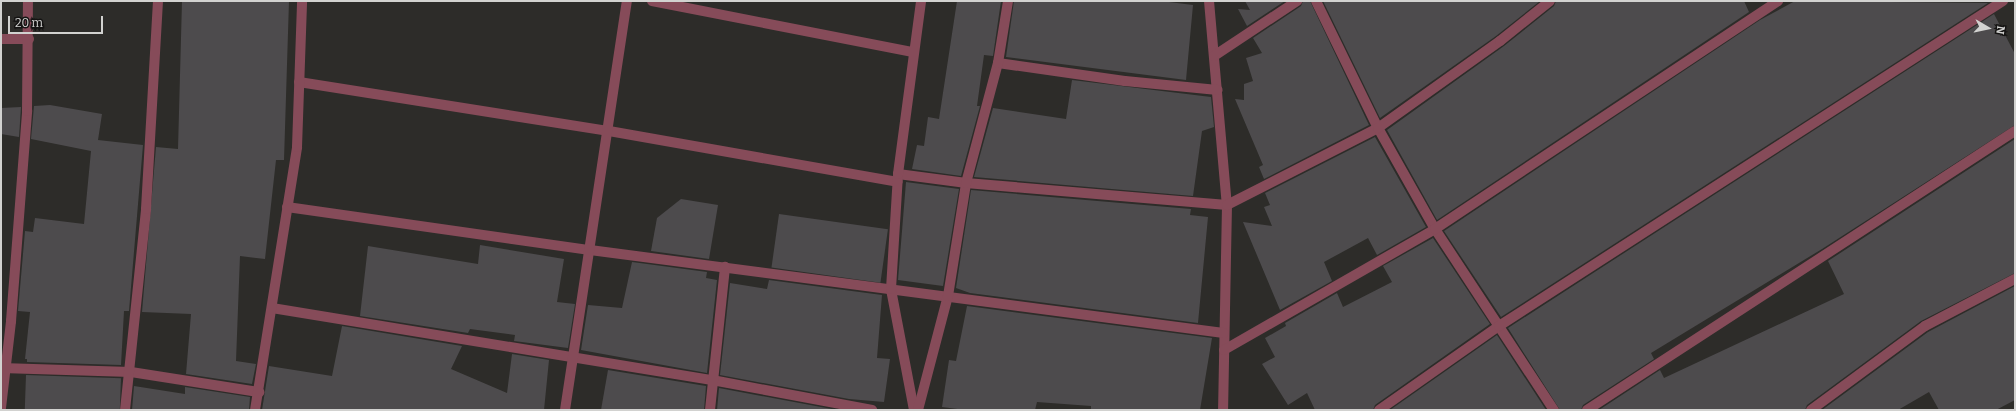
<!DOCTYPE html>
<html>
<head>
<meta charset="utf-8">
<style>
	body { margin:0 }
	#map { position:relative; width:2016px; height:411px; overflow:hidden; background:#2d2c29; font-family:Bitter,serif }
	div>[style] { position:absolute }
	.building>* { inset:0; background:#4d4b4d; transform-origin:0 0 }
	.street>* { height:10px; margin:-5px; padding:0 5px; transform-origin:5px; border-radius:5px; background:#864b59 }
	span { translate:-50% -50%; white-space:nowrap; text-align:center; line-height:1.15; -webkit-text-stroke:3.5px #151413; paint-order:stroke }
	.frame { position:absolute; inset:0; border:2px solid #d2d2d0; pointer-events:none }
	.north { position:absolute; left:1968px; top:8px; width:40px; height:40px; -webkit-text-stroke:3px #151413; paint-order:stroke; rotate:99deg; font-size:11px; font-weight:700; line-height:16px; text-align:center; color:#d2d2d0 }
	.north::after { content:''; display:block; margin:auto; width:14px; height:18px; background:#d2d2d0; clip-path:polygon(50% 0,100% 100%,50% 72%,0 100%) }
	.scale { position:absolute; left:8px; top:16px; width:95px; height:18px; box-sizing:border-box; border:2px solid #d2d2d0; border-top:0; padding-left:5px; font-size:12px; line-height:14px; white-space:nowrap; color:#d2d2d0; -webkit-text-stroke:3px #151413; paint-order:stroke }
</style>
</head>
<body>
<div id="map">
	<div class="building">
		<i style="clip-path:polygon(182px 1px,289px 1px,284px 160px,276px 160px,265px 259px,240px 256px,236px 361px,256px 364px,252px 384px,186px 374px,191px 314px,142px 312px,156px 147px,178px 149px)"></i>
		<i style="clip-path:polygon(957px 1px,1001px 1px,993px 56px,984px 55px,977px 106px,980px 106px,961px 176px,912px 169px,917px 145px,924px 146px,928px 117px,939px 119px)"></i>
		<i style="clip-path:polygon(1014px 1px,1161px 1px,1193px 5px,1186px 80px,1006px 57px)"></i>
		<i style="clip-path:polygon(1245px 1px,1285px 1px,1247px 26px,1238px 9px,1250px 10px)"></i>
		<i style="clip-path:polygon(1303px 1px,1310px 1px,1369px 125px,1264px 179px,1259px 167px,1263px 165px,1235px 99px,1244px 100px,1244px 84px,1253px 81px,1246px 58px,1262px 53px,1253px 38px,1301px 6px)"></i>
		<i style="clip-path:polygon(1323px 1px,1540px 1px,1496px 36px,1380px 118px)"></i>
		<i style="clip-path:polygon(1556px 1px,1744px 1px,1749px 12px,1437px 220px,1387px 130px,1504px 46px,1554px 6px)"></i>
		<i style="clip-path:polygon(1795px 1px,1988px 3px,1501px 317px,1444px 231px,1760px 20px)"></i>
		<i style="clip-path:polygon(1994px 14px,2015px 54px,2015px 125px,1822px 249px,1651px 353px,1654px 359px,1583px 405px,1581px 410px,1560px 410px,1508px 328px)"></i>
		<i style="clip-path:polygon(1072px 80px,1211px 97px,1214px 127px,1202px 131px,1193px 196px,974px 177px,993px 108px,1066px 119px)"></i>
		<i style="clip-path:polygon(50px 105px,102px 114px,98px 140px,143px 145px,129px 311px,124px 311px,121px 365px,27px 362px,27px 359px,25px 359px,30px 312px,18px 311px,25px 231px,33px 232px,35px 218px,84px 224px,91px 151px,31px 139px,34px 106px)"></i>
		<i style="clip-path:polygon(21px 107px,19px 137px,1px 134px,1px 108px)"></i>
		<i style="clip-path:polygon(1375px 137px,1426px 227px,1377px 255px,1368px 238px,1324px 262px,1332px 281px,1280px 310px,1243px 222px,1272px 226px,1264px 207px,1270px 205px,1265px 193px)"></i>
		<i style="clip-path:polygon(2015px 139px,2015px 273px,1921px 321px,1807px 405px,1805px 410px,1599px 410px,1660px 370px,1664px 378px,1844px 294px,1828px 261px)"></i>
		<i style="clip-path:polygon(906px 182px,959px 189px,943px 286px,898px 280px)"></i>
		<i style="clip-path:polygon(971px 190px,1191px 209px,1190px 215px,1208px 217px,1198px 323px,970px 293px,956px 288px)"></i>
		<i style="clip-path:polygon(681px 199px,718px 205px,709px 259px,651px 251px,657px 218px)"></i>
		<i style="left:779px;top:214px;width:110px;height:54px;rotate:8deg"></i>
		<i style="clip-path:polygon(1433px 238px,1490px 324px,1375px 405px,1373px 410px,1315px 410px,1307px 393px,1288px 405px,1262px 364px,1275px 357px,1265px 338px,1286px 326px,1285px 323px,1337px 293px,1343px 307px,1392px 282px,1383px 266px)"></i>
		<i style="clip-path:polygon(480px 245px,564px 259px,557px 302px,575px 304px,568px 348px,514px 341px,515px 335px,470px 329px,468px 333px,360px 316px,368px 246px,478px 264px)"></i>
		<i style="clip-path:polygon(632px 262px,707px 272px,706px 278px,717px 280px,707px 373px,581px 350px,588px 305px,622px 308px)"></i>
		<i style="clip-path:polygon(769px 280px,882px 295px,877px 358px,890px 359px,884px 402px,849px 399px,720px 375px,730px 283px,767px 289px)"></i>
		<i style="clip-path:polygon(2015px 286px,2015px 400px,1996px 410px,1939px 410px,1929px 392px,1898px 410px,1822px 410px,1928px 332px)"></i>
		<i style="clip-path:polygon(967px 306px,1212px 338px,1200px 410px,1091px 410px,1091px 406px,1037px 402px,1035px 410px,965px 410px,942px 407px,949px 360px,956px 361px)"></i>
		<i style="clip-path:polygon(342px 326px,462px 346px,451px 369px,507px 393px,512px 354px,549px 360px,544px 410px,262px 410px,269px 366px,332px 376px)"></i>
		<i style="clip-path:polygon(1497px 335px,1546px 410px,1390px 410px)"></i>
		<i style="clip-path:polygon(608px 370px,706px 386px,704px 410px,601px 410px)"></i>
		<i style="left:26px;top:375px;width:95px;height:35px;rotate:2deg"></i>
		<i style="clip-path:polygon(134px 386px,185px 394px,185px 387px,250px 397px,249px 410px,132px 410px)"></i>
		<i style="clip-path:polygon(719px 388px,837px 410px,717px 410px)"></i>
	</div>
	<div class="street">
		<i style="left:652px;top:1px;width:266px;rotate:11.1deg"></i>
		<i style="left:1209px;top:1px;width:205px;rotate:85deg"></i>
		<i style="left:1227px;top:205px;width:205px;rotate:91.1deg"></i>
		<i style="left:1316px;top:1px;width:141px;rotate:64deg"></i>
		<i style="left:1378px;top:128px;width:116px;rotate:60.6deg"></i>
		<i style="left:1435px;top:229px;width:217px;rotate:56.7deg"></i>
		<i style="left:1px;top:39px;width:28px"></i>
		<i style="left:1214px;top:56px;width:100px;rotate:-33.5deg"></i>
		<i style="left:998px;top:63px;width:128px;rotate:8.1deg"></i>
		<i style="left:1125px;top:81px;width:93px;rotate:5.5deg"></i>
		<i style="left:299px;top:82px;width:314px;rotate:9deg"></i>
		<i style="left:609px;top:131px;width:293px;rotate:10deg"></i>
		<i style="left:898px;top:174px;width:69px;rotate:7.5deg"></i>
		<i style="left:966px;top:183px;width:262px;rotate:4.8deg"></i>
		<i style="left:1227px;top:205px;width:169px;rotate:-27deg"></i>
		<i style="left:1378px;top:128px;width:150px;rotate:-35.5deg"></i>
		<i style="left:1500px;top:41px;width:64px;rotate:-38.7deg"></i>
		<i style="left:287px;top:207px;width:306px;rotate:8.1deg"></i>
		<i style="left:590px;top:250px;width:639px;rotate:7.46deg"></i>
		<i style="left:272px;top:308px;width:446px;rotate:9.3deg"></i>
		<i style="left:712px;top:380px;width:163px;rotate:10.6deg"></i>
		<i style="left:1224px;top:350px;width:243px;rotate:-29.8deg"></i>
		<i style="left:1435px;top:229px;width:412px;rotate:-33.6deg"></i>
		<i style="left:1px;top:368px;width:130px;rotate:1.8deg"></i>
		<i style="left:131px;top:372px;width:130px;rotate:8.9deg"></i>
		<i style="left:1px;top:408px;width:88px;rotate:-83.4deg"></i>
		<i style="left:11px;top:321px;width:211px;rotate:-85.6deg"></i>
		<i style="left:27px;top:111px;width:110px;rotate:-89.5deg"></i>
		<i style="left:125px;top:410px;width:202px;rotate:-84deg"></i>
		<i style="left:146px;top:209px;width:208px;rotate:-86.7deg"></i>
		<i style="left:255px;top:410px;width:266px;rotate:-80.9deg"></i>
		<i style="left:297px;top:147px;width:146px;rotate:-88deg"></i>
		<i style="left:565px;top:410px;width:414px;rotate:-81.4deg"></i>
		<i style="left:710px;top:410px;width:144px;rotate:-84deg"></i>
		<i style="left:914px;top:410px;width:123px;rotate:-100.8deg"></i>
		<i style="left:891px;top:289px;width:115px;rotate:-86.5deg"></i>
		<i style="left:898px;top:174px;width:175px;rotate:-82.4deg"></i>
		<i style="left:918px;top:410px;width:118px;rotate:-75.3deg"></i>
		<i style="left:948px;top:296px;width:114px;rotate:-80.9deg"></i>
		<i style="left:966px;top:183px;width:124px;rotate:-75.1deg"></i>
		<i style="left:998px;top:63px;width:63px;rotate:-80.8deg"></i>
		<i style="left:1379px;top:410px;width:146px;rotate:-35deg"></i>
		<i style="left:1499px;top:326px;width:600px;rotate:-32.82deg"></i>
		<i style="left:1587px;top:410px;width:511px;rotate:-33.1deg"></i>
		<i style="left:1811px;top:410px;width:142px;rotate:-36.4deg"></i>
		<i style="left:1925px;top:326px;width:102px;rotate:-27.6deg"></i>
	</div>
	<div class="frame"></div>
	<div class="north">N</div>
	<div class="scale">20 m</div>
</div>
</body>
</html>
